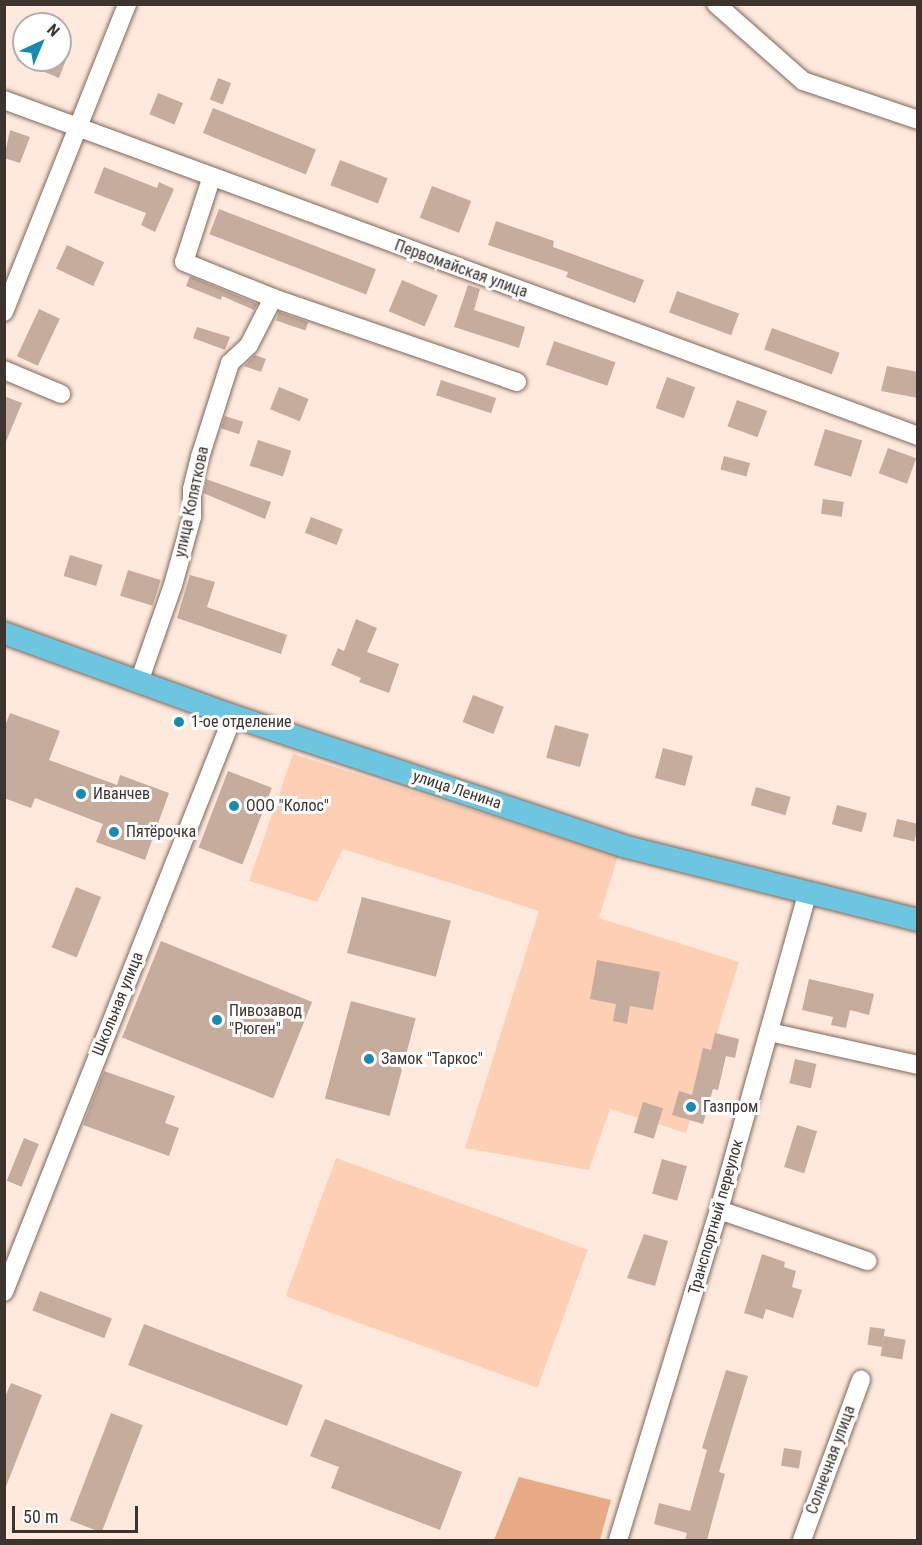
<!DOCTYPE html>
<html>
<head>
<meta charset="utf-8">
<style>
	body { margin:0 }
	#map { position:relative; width:922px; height:1545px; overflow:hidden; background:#ffe9dc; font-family:"Roboto Condensed",sans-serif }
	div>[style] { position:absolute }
	.green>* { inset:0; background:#fdd0b5; transform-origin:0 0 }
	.forest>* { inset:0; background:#e8aa84 }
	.building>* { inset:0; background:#c6ac9d; transform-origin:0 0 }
	.roads { filter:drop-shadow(0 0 2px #7f685a) drop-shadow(0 0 2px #7f685a) }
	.minor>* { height:18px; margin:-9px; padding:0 9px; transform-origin:9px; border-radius:9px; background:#fff }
	.major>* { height:22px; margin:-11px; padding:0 11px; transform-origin:11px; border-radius:11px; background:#6dc6e0 }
	.dots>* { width:16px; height:16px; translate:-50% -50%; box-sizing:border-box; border:3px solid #fff; border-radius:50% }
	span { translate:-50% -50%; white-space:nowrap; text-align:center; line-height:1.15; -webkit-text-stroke:6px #fff; paint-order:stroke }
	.street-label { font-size:16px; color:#3e342e }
	.poi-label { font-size:16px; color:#3e342e }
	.left { translate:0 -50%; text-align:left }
	.frame { position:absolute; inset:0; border:6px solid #3e342e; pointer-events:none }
	.north { position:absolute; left:12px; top:12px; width:60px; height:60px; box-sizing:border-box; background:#fff; border:2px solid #b2aeab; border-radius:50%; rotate:44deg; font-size:16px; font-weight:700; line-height:24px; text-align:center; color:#3e342e }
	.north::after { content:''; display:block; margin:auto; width:21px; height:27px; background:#178aaf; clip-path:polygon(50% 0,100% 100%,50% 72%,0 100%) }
	.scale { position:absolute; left:12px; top:1506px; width:126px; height:27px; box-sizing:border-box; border:3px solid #3e342e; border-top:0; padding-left:8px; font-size:18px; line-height:21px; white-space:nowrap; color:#3e342e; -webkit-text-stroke:4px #fff; paint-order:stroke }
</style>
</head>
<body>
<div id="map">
	<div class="green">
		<i style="clip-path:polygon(293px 754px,618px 856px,599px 918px,739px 962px,686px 1133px,610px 1109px,589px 1170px,465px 1148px,539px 911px,343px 849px,317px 902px,249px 881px)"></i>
		<i style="left:336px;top:1158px;width:268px;height:147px;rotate:20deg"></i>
	</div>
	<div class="forest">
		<i style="clip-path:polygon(519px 1477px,611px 1500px,600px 1540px,494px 1540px)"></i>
	</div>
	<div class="building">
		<i style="clip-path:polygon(16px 60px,66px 60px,59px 78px)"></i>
		<i style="left:218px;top:78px;width:14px;height:23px;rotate:21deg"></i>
		<i style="left:158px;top:93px;width:27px;height:23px;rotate:22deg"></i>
		<i style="left:213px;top:108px;width:111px;height:27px;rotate:22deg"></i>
		<i style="clip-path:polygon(10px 130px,30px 137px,20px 163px,4px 158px)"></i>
		<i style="left:340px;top:160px;width:51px;height:27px;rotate:21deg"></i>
		<i style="clip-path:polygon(104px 167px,157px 188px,159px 182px,174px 189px,155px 232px,141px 225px,146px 213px,94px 193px)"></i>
		<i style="left:432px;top:186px;width:42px;height:34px;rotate:21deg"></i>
		<i style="left:219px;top:209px;width:168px;height:27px;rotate:21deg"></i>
		<i style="clip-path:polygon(496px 221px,554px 241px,553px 247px,644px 280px,635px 303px,566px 277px,568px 272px,488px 245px)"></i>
		<i style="left:67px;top:245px;width:41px;height:26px;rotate:25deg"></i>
		<i style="clip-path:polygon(190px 276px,257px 304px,254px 310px,222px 296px,221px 300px,186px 286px)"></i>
		<i style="left:402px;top:280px;width:39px;height:34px;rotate:23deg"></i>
		<i style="clip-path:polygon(468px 285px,480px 289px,474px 310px,525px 327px,519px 348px,454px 327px)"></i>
		<i style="left:677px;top:291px;width:66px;height:23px;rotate:20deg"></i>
		<i style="left:39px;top:309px;width:23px;height:52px;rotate:25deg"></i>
		<i style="left:279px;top:312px;width:31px;height:9px;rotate:19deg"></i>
		<i style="clip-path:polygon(197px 327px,230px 337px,225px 350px,193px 338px)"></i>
		<i style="left:772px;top:328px;width:72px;height:23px;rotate:20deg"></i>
		<i style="left:554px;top:341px;width:65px;height:25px;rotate:19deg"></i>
		<i style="clip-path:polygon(255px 355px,266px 359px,261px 372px,244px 366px)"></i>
		<i style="clip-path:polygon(887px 366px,918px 372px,918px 398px,881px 391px)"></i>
		<i style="left:667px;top:377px;width:30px;height:33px;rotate:20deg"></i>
		<i style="left:441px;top:380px;width:58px;height:16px;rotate:18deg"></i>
		<i style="left:279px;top:387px;width:32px;height:24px;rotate:22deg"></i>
		<i style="clip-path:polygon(4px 396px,22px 403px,5px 444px,4px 444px)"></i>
		<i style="left:737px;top:400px;width:32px;height:28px;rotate:20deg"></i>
		<i style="left:225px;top:416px;width:19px;height:13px;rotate:18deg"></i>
		<i style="left:825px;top:429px;width:39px;height:38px;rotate:17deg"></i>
		<i style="left:258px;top:440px;width:35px;height:27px;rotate:18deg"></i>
		<i style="left:888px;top:448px;width:30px;height:27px;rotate:20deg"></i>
		<i style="left:724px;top:456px;width:27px;height:14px;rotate:15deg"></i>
		<i style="clip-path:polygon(206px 479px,271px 502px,265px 519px,203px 493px)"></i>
		<i style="left:823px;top:499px;width:21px;height:15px;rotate:8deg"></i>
		<i style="left:311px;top:517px;width:34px;height:17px;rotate:21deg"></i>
		<i style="left:70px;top:555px;width:34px;height:22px;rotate:17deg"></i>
		<i style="left:128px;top:570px;width:34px;height:27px;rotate:17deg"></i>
		<i style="clip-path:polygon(190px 575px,215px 582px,207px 607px,287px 635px,281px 654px,177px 618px)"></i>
		<i style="clip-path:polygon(356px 619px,377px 628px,367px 652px,399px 664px,389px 693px,359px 682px,361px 678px,331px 665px,338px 648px,344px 651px)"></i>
		<i style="left:473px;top:695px;width:33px;height:29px;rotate:21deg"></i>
		<i style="clip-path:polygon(10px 713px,60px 731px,49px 760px,117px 785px,120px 775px,169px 793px,145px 860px,96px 842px,103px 824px,35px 798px,31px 808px,4px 798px,4px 728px)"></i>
		<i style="left:555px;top:725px;width:35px;height:34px;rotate:15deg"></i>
		<i style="left:663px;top:748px;width:31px;height:31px;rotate:15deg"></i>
		<i style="left:228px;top:771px;width:47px;height:82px;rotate:21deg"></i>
		<i style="left:756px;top:787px;width:36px;height:19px;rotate:16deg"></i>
		<i style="left:837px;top:805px;width:31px;height:20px;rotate:15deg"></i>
		<i style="left:897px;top:819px;width:22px;height:18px;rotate:13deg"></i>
		<i style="left:76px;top:887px;width:27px;height:65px;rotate:22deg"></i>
		<i style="left:362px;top:897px;width:92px;height:58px;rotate:15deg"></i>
		<i style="left:161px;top:941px;width:163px;height:104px;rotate:22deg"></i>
		<i style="clip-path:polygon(597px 960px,660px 972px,653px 1010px,630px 1006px,627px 1024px,613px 1021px,616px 1004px,590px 999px)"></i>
		<i style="clip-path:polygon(809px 979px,874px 994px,869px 1015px,850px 1010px,846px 1028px,831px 1025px,833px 1017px,802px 1010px)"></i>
		<i style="left:351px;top:1001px;width:67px;height:101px;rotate:15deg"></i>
		<i style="clip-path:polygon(715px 1033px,739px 1039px,735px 1058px,726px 1056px,718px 1090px,713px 1089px,703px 1124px,672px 1115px,679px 1091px,692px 1095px,703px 1048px,711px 1050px)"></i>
		<i style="left:795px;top:1059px;width:22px;height:25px;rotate:13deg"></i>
		<i style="clip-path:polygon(104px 1071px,175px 1096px,165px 1123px,179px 1128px,169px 1156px,83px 1125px)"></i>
		<i style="left:643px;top:1102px;width:21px;height:32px;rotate:17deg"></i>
		<i style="left:797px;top:1125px;width:21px;height:44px;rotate:17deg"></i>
		<i style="left:24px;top:1138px;width:16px;height:46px;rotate:22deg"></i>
		<i style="left:662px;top:1159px;width:26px;height:36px;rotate:16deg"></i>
		<i style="clip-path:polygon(644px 1234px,668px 1241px,655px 1286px,627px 1278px)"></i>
		<i style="clip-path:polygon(762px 1254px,785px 1262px,784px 1267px,796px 1271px,792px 1287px,802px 1290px,793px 1318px,766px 1309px,763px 1319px,744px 1313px)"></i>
		<i style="left:40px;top:1291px;width:77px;height:21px;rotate:21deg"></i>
		<i style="left:144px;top:1324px;width:170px;height:44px;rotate:21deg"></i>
		<i style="left:870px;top:1327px;width:15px;height:18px;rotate:8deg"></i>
		<i style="left:884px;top:1336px;width:22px;height:20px;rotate:10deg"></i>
		<i style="clip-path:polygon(726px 1370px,748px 1376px,719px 1472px,725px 1474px,707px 1540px,685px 1540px,687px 1533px,654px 1524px,659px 1503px,690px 1511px,707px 1450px,702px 1448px)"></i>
		<i style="clip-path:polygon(11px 1383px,42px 1395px,5px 1489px,4px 1399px)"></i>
		<i style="left:111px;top:1413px;width:34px;height:115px;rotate:21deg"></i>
		<i style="clip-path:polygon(325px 1419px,462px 1472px,440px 1530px,331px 1488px,339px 1467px,310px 1456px)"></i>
		<i style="left:784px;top:1448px;width:18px;height:18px;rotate:9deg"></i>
	</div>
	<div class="roads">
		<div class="minor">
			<i style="left:716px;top:4px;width:116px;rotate:41.5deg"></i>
			<i style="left:803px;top:81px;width:121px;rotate:18.7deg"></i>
			<i style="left:4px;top:100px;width:974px;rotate:20.18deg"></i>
			<i style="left:211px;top:179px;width:87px;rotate:108deg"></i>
			<i style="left:184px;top:262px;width:96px;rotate:22deg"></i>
			<i style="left:273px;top:298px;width:258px;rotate:19deg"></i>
			<i style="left:4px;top:312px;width:332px;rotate:-68.2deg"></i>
			<i style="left:4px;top:370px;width:62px;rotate:22.8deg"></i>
			<i style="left:139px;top:682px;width:103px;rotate:-70.7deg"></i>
			<i style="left:173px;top:585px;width:71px;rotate:-74.4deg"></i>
			<i style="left:192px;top:517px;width:28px;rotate:-90deg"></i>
			<i style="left:192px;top:489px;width:33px;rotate:-76deg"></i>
			<i style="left:200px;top:457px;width:99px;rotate:-72.3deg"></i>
			<i style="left:230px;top:363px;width:26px;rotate:-43deg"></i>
			<i style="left:249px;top:345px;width:53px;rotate:-62.9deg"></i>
			<i style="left:769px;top:1032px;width:153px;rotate:12.5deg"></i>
			<i style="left:719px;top:1210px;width:157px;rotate:19deg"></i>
			<i style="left:4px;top:1292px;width:620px;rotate:-68.32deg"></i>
			<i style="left:618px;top:1540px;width:345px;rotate:-73deg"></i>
			<i style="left:719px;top:1210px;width:331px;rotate:-74.4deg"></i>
			<i style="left:802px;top:1540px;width:171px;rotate:-69.8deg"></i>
		</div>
		<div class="major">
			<i style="left:4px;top:633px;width:244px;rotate:19.9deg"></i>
			<i style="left:233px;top:716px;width:411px;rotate:18.4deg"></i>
			<i style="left:623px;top:846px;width:304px;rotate:14.1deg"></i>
		</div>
	</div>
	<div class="dots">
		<i style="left:179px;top:722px;background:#178aaf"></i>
		<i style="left:81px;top:794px;background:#178aaf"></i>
		<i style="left:234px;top:806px;background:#178aaf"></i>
		<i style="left:114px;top:832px;background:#178aaf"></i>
		<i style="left:217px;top:1020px;background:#178aaf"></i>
		<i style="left:369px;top:1059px;background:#178aaf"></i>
		<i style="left:691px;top:1107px;background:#178aaf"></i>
	</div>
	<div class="street-label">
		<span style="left:461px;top:269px;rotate:20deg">Первомайская улица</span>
		<span style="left:192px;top:502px;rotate:-78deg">улица Копяткова</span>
		<span style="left:457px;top:790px;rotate:18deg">улица Ленина</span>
		<span style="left:118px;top:1004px;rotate:-68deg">Школьная улица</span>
		<span style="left:716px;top:1217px;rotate:-74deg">Транспортный переулок</span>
		<span style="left:831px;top:1460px;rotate:-70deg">Солнечная улица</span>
	</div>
	<div class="poi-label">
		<span class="left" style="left:191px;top:722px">1-ое отделение</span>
		<span class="left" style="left:93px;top:794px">Иванчев</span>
		<span class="left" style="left:246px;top:806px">ООО "Колос"</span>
		<span class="left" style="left:126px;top:832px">Пятёрочка</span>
		<span class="left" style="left:229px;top:1020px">Пивозавод<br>"Рюген"</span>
		<span class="left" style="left:381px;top:1059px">Замок "Таркос"</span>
		<span class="left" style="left:703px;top:1107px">Газпром</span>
	</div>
	<div class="frame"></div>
	<div class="north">N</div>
	<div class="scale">50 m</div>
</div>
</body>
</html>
